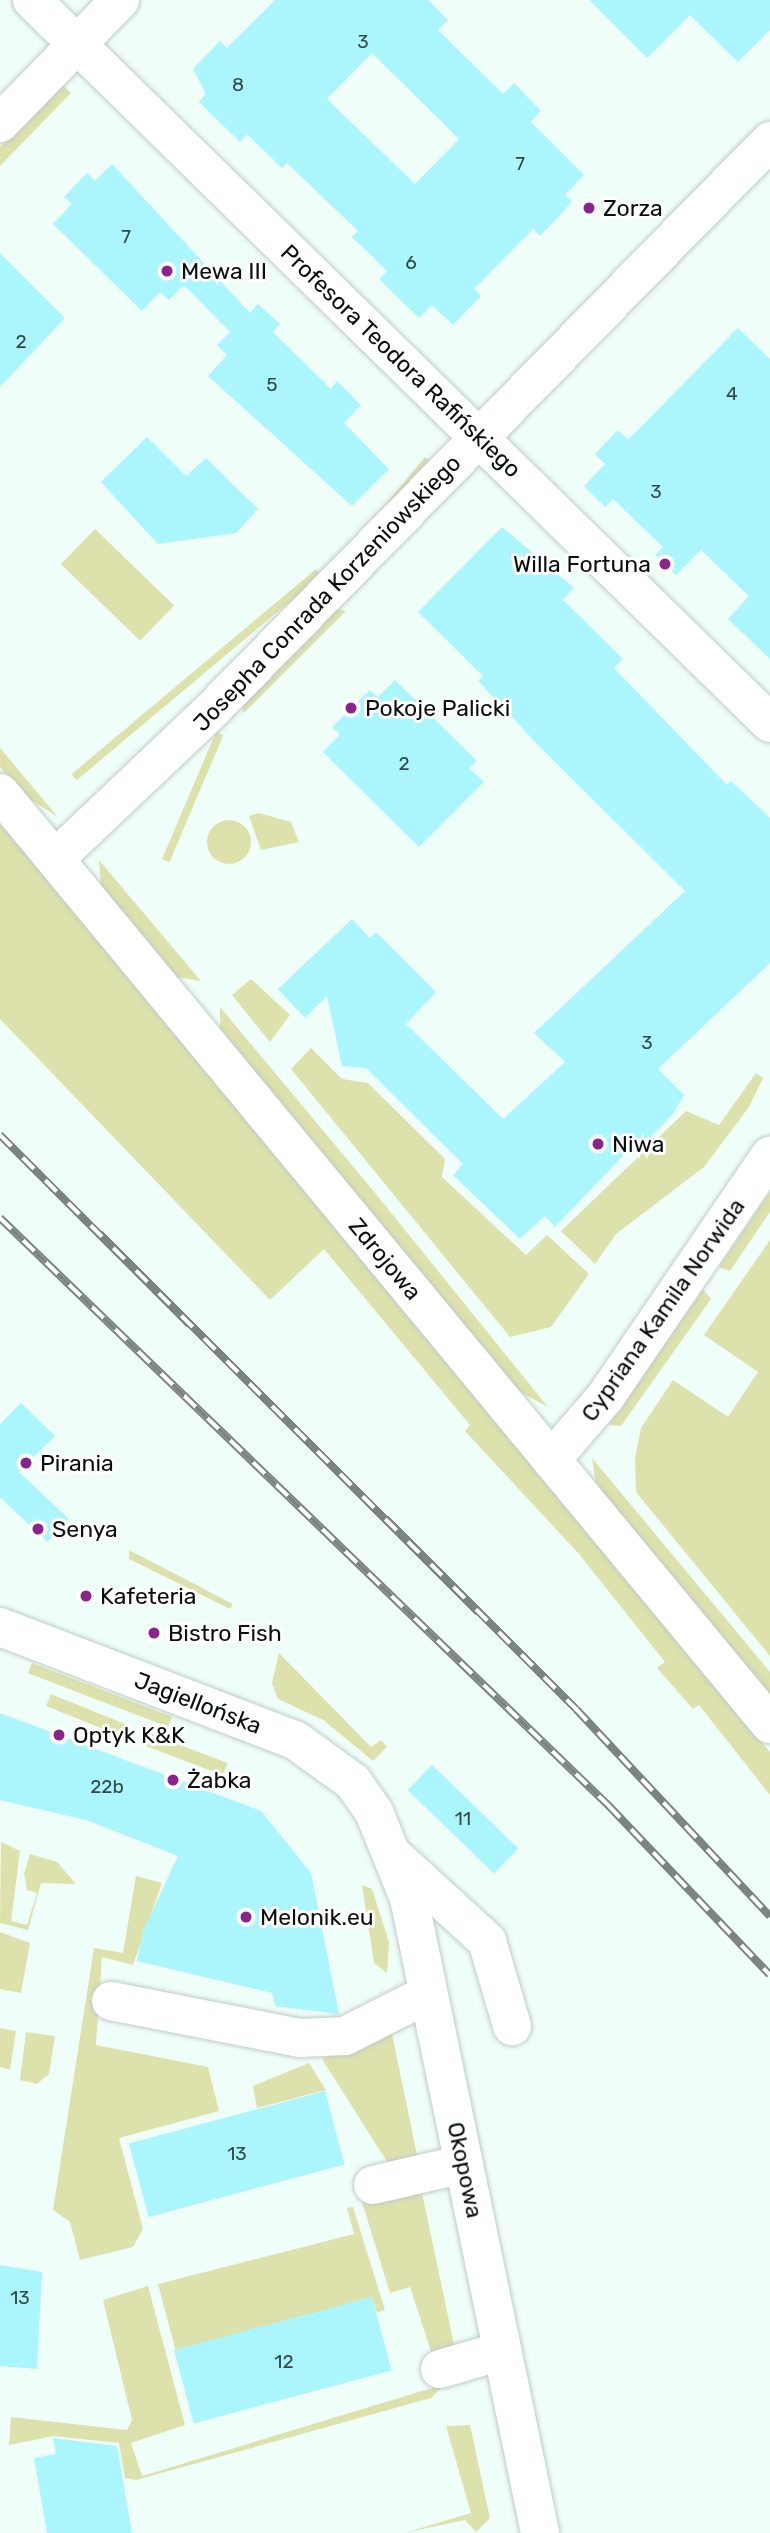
<!DOCTYPE html>
<html>
<head>
<meta charset="utf-8">
<style>
	body { margin:0 }
	#map { position:relative; width:770px; height:2533px; overflow:hidden; background:#f0fef9; font-family:Rubik,sans-serif }
	div>[style] { position:absolute }
	.green>* { inset:0; background:#dde1ac; transform-origin:0 0 }
	.round { border-radius:50% }
	.building>* { inset:0; background:#abf5fc; transform-origin:0 0 }
	.roads { filter:drop-shadow(0 0 2px #bfccc8) drop-shadow(0 0 2px #bfccc8) }
	.minor>* { height:38px; margin:-19px; padding:0 19px; transform-origin:19px; border-radius:19px; background:#fff }
	.rail>* { height:8px; margin-top:-4px; transform-origin:0; background:repeating-linear-gradient(90deg,#fff 0 16px,#7b8481 0 32px); box-sizing:border-box; border-block:2px solid #7b8481 }
	.dots>* { width:19px; height:19px; translate:-50% -50%; box-sizing:border-box; border:4px solid #fff; border-radius:50% }
	span { translate:-50% -50%; white-space:nowrap; text-align:center; line-height:1.15; -webkit-text-stroke:6px #fff; paint-order:stroke }
	.number-label { font-size:19px; color:#324849 }
	.number-label span { -webkit-text-stroke-width:0 }
	.poi-label { font-size:23px; color:#0a0f0d }
	.left { translate:0 -50%; text-align:left }
	.right { translate:-100% -50%; text-align:right }
	.street-label { font-size:23px; color:#0a0f0d }
</style>
</head>
<body>
<div id="map">
	<div class="green">
		<i style="clip-path:polygon(62px 84px,71px 93px,0 166px,0 147px)"></i>
		<i style="left:425px;top:457px;width:8px;height:124px;rotate:40deg"></i>
		<i style="left:95px;top:529px;width:110px;height:49px;rotate:44deg"></i>
		<i style="left:316px;top:569px;width:8px;height:319px;rotate:50deg"></i>
		<i style="clip-path:polygon(337px 609px,346px 611px,244px 713px,241px 706px)"></i>
		<i style="left:216px;top:732px;width:8px;height:138px;rotate:23deg"></i>
		<i style="clip-path:polygon(0 748px,58px 817px,22px 794px,0 767px)"></i>
		<i style="clip-path:polygon(259px 813px,291px 822px,299px 842px,261px 850px,249px 816px)"></i>
		<i class="round" style="left:207px;top:820px;width:44px;height:44px"></i>
		<i style="clip-path:polygon(0 820px,770px 1752px,770px 1795px,699px 1705px,693px 1709px,657px 1668px,665px 1662px,579px 1554px,465px 1431px,470px 1425px,324px 1249px,270px 1300px,0 1019px)"></i>
		<i style="clip-path:polygon(99px 860px,201px 981px,176px 977px,101px 886px)"></i>
		<i style="clip-path:polygon(251px 979px,290px 1015px,270px 1042px,232px 995px)"></i>
		<i style="clip-path:polygon(220px 1007px,371px 1188px,548px 1407px,514px 1389px,220px 1032px)"></i>
		<i style="clip-path:polygon(311px 1048px,342px 1079px,368px 1083px,445px 1159px,442px 1177px,526px 1255px,547px 1235px,589px 1274px,551px 1327px,510px 1337px,291px 1069px)"></i>
		<i style="clip-path:polygon(756px 1073px,763px 1078px,749px 1107px,704px 1167px,616px 1234px,595px 1264px,561px 1231px,686px 1111px,719px 1125px)"></i>
		<i style="clip-path:polygon(770px 1192px,770px 1212px,730px 1271px,719px 1267px)"></i>
		<i style="clip-path:polygon(770px 1240px,770px 1656px,636px 1492px,635px 1458px,641px 1428px,673px 1380px,728px 1417px,758px 1372px,704px 1335px)"></i>
		<i style="clip-path:polygon(703px 1289px,711px 1299px,621px 1426px,609px 1425px)"></i>
		<i style="clip-path:polygon(592px 1458px,770px 1672px,770px 1695px,596px 1484px)"></i>
		<i style="clip-path:polygon(129px 1550px,233px 1604px,230px 1609px,129px 1559px)"></i>
		<i style="clip-path:polygon(279px 1653px,371px 1747px,381px 1740px,387px 1747px,373px 1761px,323px 1720px,278px 1699px,272px 1683px)"></i>
		<i style="left:32px;top:1663px;width:150px;height:11px;rotate:21deg"></i>
		<i style="left:51px;top:1694px;width:82px;height:13px;rotate:22deg"></i>
		<i style="left:149px;top:1733px;width:84px;height:13px;rotate:21deg"></i>
		<i style="clip-path:polygon(1px 1842px,20px 1851px,11px 1921px,27px 1925px,37px 1893px,27px 1890px,24px 1874px,30px 1854px,57px 1862px,76px 1884px,41px 1883px,28px 1930px,0 1923px)"></i>
		<i style="clip-path:polygon(136px 1876px,162px 1883px,133px 1965px,102px 1957px,96px 2045px,208px 2067px,219px 2111px,119px 2138px,143px 2229px,133px 2247px,80px 2260px,70px 2222px,53px 2210px,94px 1948px,123px 1953px)"></i>
		<i style="clip-path:polygon(362px 1885px,372px 1889px,389px 1942px,387px 1973px,374px 1963px)"></i>
		<i style="clip-path:polygon(0 1932px,30px 1943px,21px 1993px,0 1989px)"></i>
		<i style="clip-path:polygon(0 2028px,16px 2031px,10px 2070px,0 2067px)"></i>
		<i style="clip-path:polygon(391px 2029px,417px 2155px,391px 2168px,322px 2059px)"></i>
		<i style="clip-path:polygon(26px 2032px,55px 2036px,49px 2074px,37px 2084px,20px 2080px)"></i>
		<i style="clip-path:polygon(309px 2063px,326px 2090px,257px 2108px,253px 2086px)"></i>
		<i style="clip-path:polygon(415px 2189px,422px 2193px,455px 2349px,432px 2354px,410px 2287px,390px 2293px,362px 2202px)"></i>
		<i style="clip-path:polygon(353px 2207px,385px 2310px,377px 2313px,372px 2297px,176px 2352px,158px 2284px,354px 2234px,347px 2208px)"></i>
		<i style="clip-path:polygon(148px 2286px,185px 2425px,131px 2443px,142px 2476px,445px 2384px,452px 2391px,444px 2385px,431px 2398px,136px 2480px,125px 2478px,119px 2443px,54px 2436px,9px 2445px,11px 2417px,127px 2430px,132px 2420px,103px 2300px)"></i>
		<i style="clip-path:polygon(470px 2425px,490px 2518px,476px 2532px,465px 2520px,404px 2533px,471px 2513px,446px 2426px)"></i>
	</div>
	<div class="building">
		<i style="clip-path:polygon(evenodd,275px 0,428px 0,448px 20px,438px 30px,503px 94px,514px 83px,541px 111px,531px 122px,584px 175px,565px 195px,572px 201px,562px 213px,540px 236px,533px 229px,474px 289px,481px 296px,453px 325px,432px 305px,419px 318px,379px 279px,387px 271px,352px 237px,358px 231px,287px 163px,282px 168px,247px 134px,240px 142px,199px 102px,206px 94px,193px 69px,220px 41px,227px 48px,275px 0,372px 53px,459px 139px,415px 184px,327px 99px,372px 53px)"></i>
		<i style="clip-path:polygon(589px 0,770px 0,770px 30px,738px 62px,690px 15px,647px 58px)"></i>
		<i style="clip-path:polygon(112px 164px,250px 313px,258px 304px,280px 324px,273px 332px,331px 389px,337px 381px,361px 405px,344px 423px,389px 469px,352px 506px,208px 376px,227px 355px,217px 345px,230px 332px,184px 285px,169px 300px,160px 292px,142px 311px,53px 224px,72px 204px,64px 197px,87px 173px,95px 181px)"></i>
		<i style="clip-path:polygon(0 253px,65px 318px,0 387px)"></i>
		<i style="clip-path:polygon(738px 328px,770px 359px,770px 659px,728px 619px,749px 596px,701px 550px,676px 575px,655px 555px,663px 547px,613px 499px,605px 507px,584px 486px,605px 464px,595px 454px,618px 430px,628px 440px)"></i>
		<i style="clip-path:polygon(147px 437px,186px 476px,206px 458px,258px 509px,236px 533px,158px 544px,101px 482px)"></i>
		<i style="clip-path:polygon(502px 527px,574px 588px,563px 600px,623px 659px,614px 668px,727px 785px,731px 781px,770px 818px,770px 963px,658px 1069px,684px 1095px,673px 1114px,644px 1144px,639px 1139px,555px 1227px,545px 1216px,520px 1239px,453px 1175px,463px 1164px,366px 1068px,342px 1066px,327px 996px,305px 1018px,278px 989px,352px 919px,370px 938px,376px 932px,436px 992px,406px 1024px,503px 1119px,565px 1062px,534px 1033px,685px 891px,538px 745px,478px 681px,483px 676px,418px 612px)"></i>
		<i style="clip-path:polygon(395px 680px,477px 761px,469px 768px,484px 782px,419px 847px,323px 752px,340px 734px,332px 727px,370px 690px,378px 697px)"></i>
		<i style="clip-path:polygon(21px 1403px,55px 1436px,19px 1472px,69px 1519px,47px 1542px,0 1497px,0 1424px)"></i>
		<i style="clip-path:polygon(0 1713px,261px 1811px,311px 1873px,339px 2014px,275px 2006px,272px 1993px,137px 1961px,143px 1931px,178px 1856px,86px 1820px,0 1800px)"></i>
		<i style="left:432px;top:1765px;width:120px;height:35px;rotate:44deg"></i>
		<i style="left:325px;top:2091px;width:76px;height:203px;rotate:75deg"></i>
		<i style="clip-path:polygon(0 2265px,42px 2272px,37px 2369px,0 2366px)"></i>
		<i style="left:372px;top:2297px;width:76px;height:205px;rotate:75deg"></i>
		<i style="clip-path:polygon(53px 2438px,117px 2446px,132px 2533px,47px 2533px,34px 2458px,56px 2454px)"></i>
	</div>
	<div class="roads">
		<div class="minor">
			<i style="left:32px;top:0;width:1033px;rotate:44.41deg"></i>
			<i style="left:0;top:123px;width:172px;rotate:-45.7deg"></i>
			<i style="left:0;top:793px;width:1208px;rotate:50.41deg"></i>
			<i style="left:55px;top:859px;width:221px;rotate:-43.5deg"></i>
			<i style="left:215px;top:707px;width:793px;rotate:-45.56deg"></i>
			<i style="left:551px;top:1460px;width:84px;rotate:-49.3deg"></i>
			<i style="left:606px;top:1396px;width:291px;rotate:-55.7deg"></i>
			<i style="left:0;top:1627px;width:316px;rotate:21deg"></i>
			<i style="left:295px;top:1740px;width:72px;rotate:35.9deg"></i>
			<i style="left:353px;top:1782px;width:37px;rotate:55deg"></i>
			<i style="left:374px;top:1812px;width:93px;rotate:67.9deg"></i>
			<i style="left:409px;top:1898px;width:648px;rotate:78.34deg"></i>
			<i style="left:395px;top:1857px;width:125px;rotate:42.4deg"></i>
			<i style="left:487px;top:1941px;width:89px;rotate:73.6deg"></i>
			<i style="left:111px;top:2001px;width:193px;rotate:11.1deg"></i>
			<i style="left:300px;top:2038px;width:45px;rotate:-2.5deg"></i>
			<i style="left:345px;top:2036px;width:93px;rotate:-26.8deg"></i>
			<i style="left:373px;top:2185px;width:93px;rotate:-13deg"></i>
			<i style="left:440px;top:2369px;width:65px;rotate:-16.2deg"></i>
		</div>
	</div>
	<div class="rail">
		<i style="left:0;top:1135px;width:813px;rotate:44.9deg"></i>
		<i style="left:576px;top:1709px;width:284px;rotate:46.9deg"></i>
		<i style="left:0;top:1218px;width:847px;rotate:43.99deg"></i>
		<i style="left:609px;top:1806px;width:233px;rotate:46.4deg"></i>
	</div>
	<div class="dots">
		<i style="left:589px;top:208px;background:#8a248c"></i>
		<i style="left:167px;top:271px;background:#8a248c"></i>
		<i style="left:665px;top:564px;background:#8a248c"></i>
		<i style="left:351px;top:708px;background:#8a248c"></i>
		<i style="left:598px;top:1144px;background:#8a248c"></i>
		<i style="left:26px;top:1463px;background:#8a248c"></i>
		<i style="left:38px;top:1529px;background:#8a248c"></i>
		<i style="left:86px;top:1596px;background:#8a248c"></i>
		<i style="left:154px;top:1633px;background:#8a248c"></i>
		<i style="left:59px;top:1735px;background:#8a248c"></i>
		<i style="left:173px;top:1780px;background:#8a248c"></i>
		<i style="left:246px;top:1917px;background:#8a248c"></i>
	</div>
	<div class="number-label">
		<span style="left:363px;top:42px">3</span>
		<span style="left:238px;top:85px">8</span>
		<span style="left:520px;top:164px">7</span>
		<span style="left:126px;top:237px">7</span>
		<span style="left:411px;top:263px">6</span>
		<span style="left:21px;top:342px">2</span>
		<span style="left:272px;top:385px">5</span>
		<span style="left:732px;top:394px">4</span>
		<span style="left:656px;top:492px">3</span>
		<span style="left:404px;top:764px">2</span>
		<span style="left:647px;top:1043px">3</span>
		<span style="left:107px;top:1787px">22b</span>
		<span style="left:463px;top:1819px">11</span>
		<span style="left:237px;top:2154px">13</span>
		<span style="left:20px;top:2298px">13</span>
		<span style="left:284px;top:2362px">12</span>
	</div>
	<div class="poi-label">
		<span class="left" style="left:603px;top:208px">Zorza</span>
		<span class="left" style="left:181px;top:271px">Mewa III</span>
		<span class="right" style="left:651px;top:564px">Willa Fortuna</span>
		<span class="left" style="left:365px;top:708px">Pokoje Palicki</span>
		<span class="left" style="left:612px;top:1144px">Niwa</span>
		<span class="left" style="left:40px;top:1463px">Pirania</span>
		<span class="left" style="left:52px;top:1529px">Senya</span>
		<span class="left" style="left:100px;top:1596px">Kafeteria</span>
		<span class="left" style="left:168px;top:1633px">Bistro Fish</span>
		<span class="left" style="left:73px;top:1735px">Optyk K&amp;K</span>
		<span class="left" style="left:187px;top:1780px">Żabka</span>
		<span class="left" style="left:260px;top:1917px">Melonik.eu</span>
	</div>
	<div class="street-label">
		<span style="left:401px;top:361px;rotate:44deg">Profesora Teodora Rafińskiego</span>
		<span style="left:327px;top:593px;rotate:-46deg">Josepha Conrada Korzeniowskiego</span>
		<span style="left:385px;top:1259px;rotate:50deg">Zdrojowa</span>
		<span style="left:663px;top:1310px;rotate:-55deg">Cypriana Kamila Norwida</span>
		<span style="left:198px;top:1703px;rotate:21deg">Jagiellońska</span>
		<span style="left:465px;top:2170px;rotate:78deg">Okopowa</span>
	</div>
</div>
</body>
</html>
